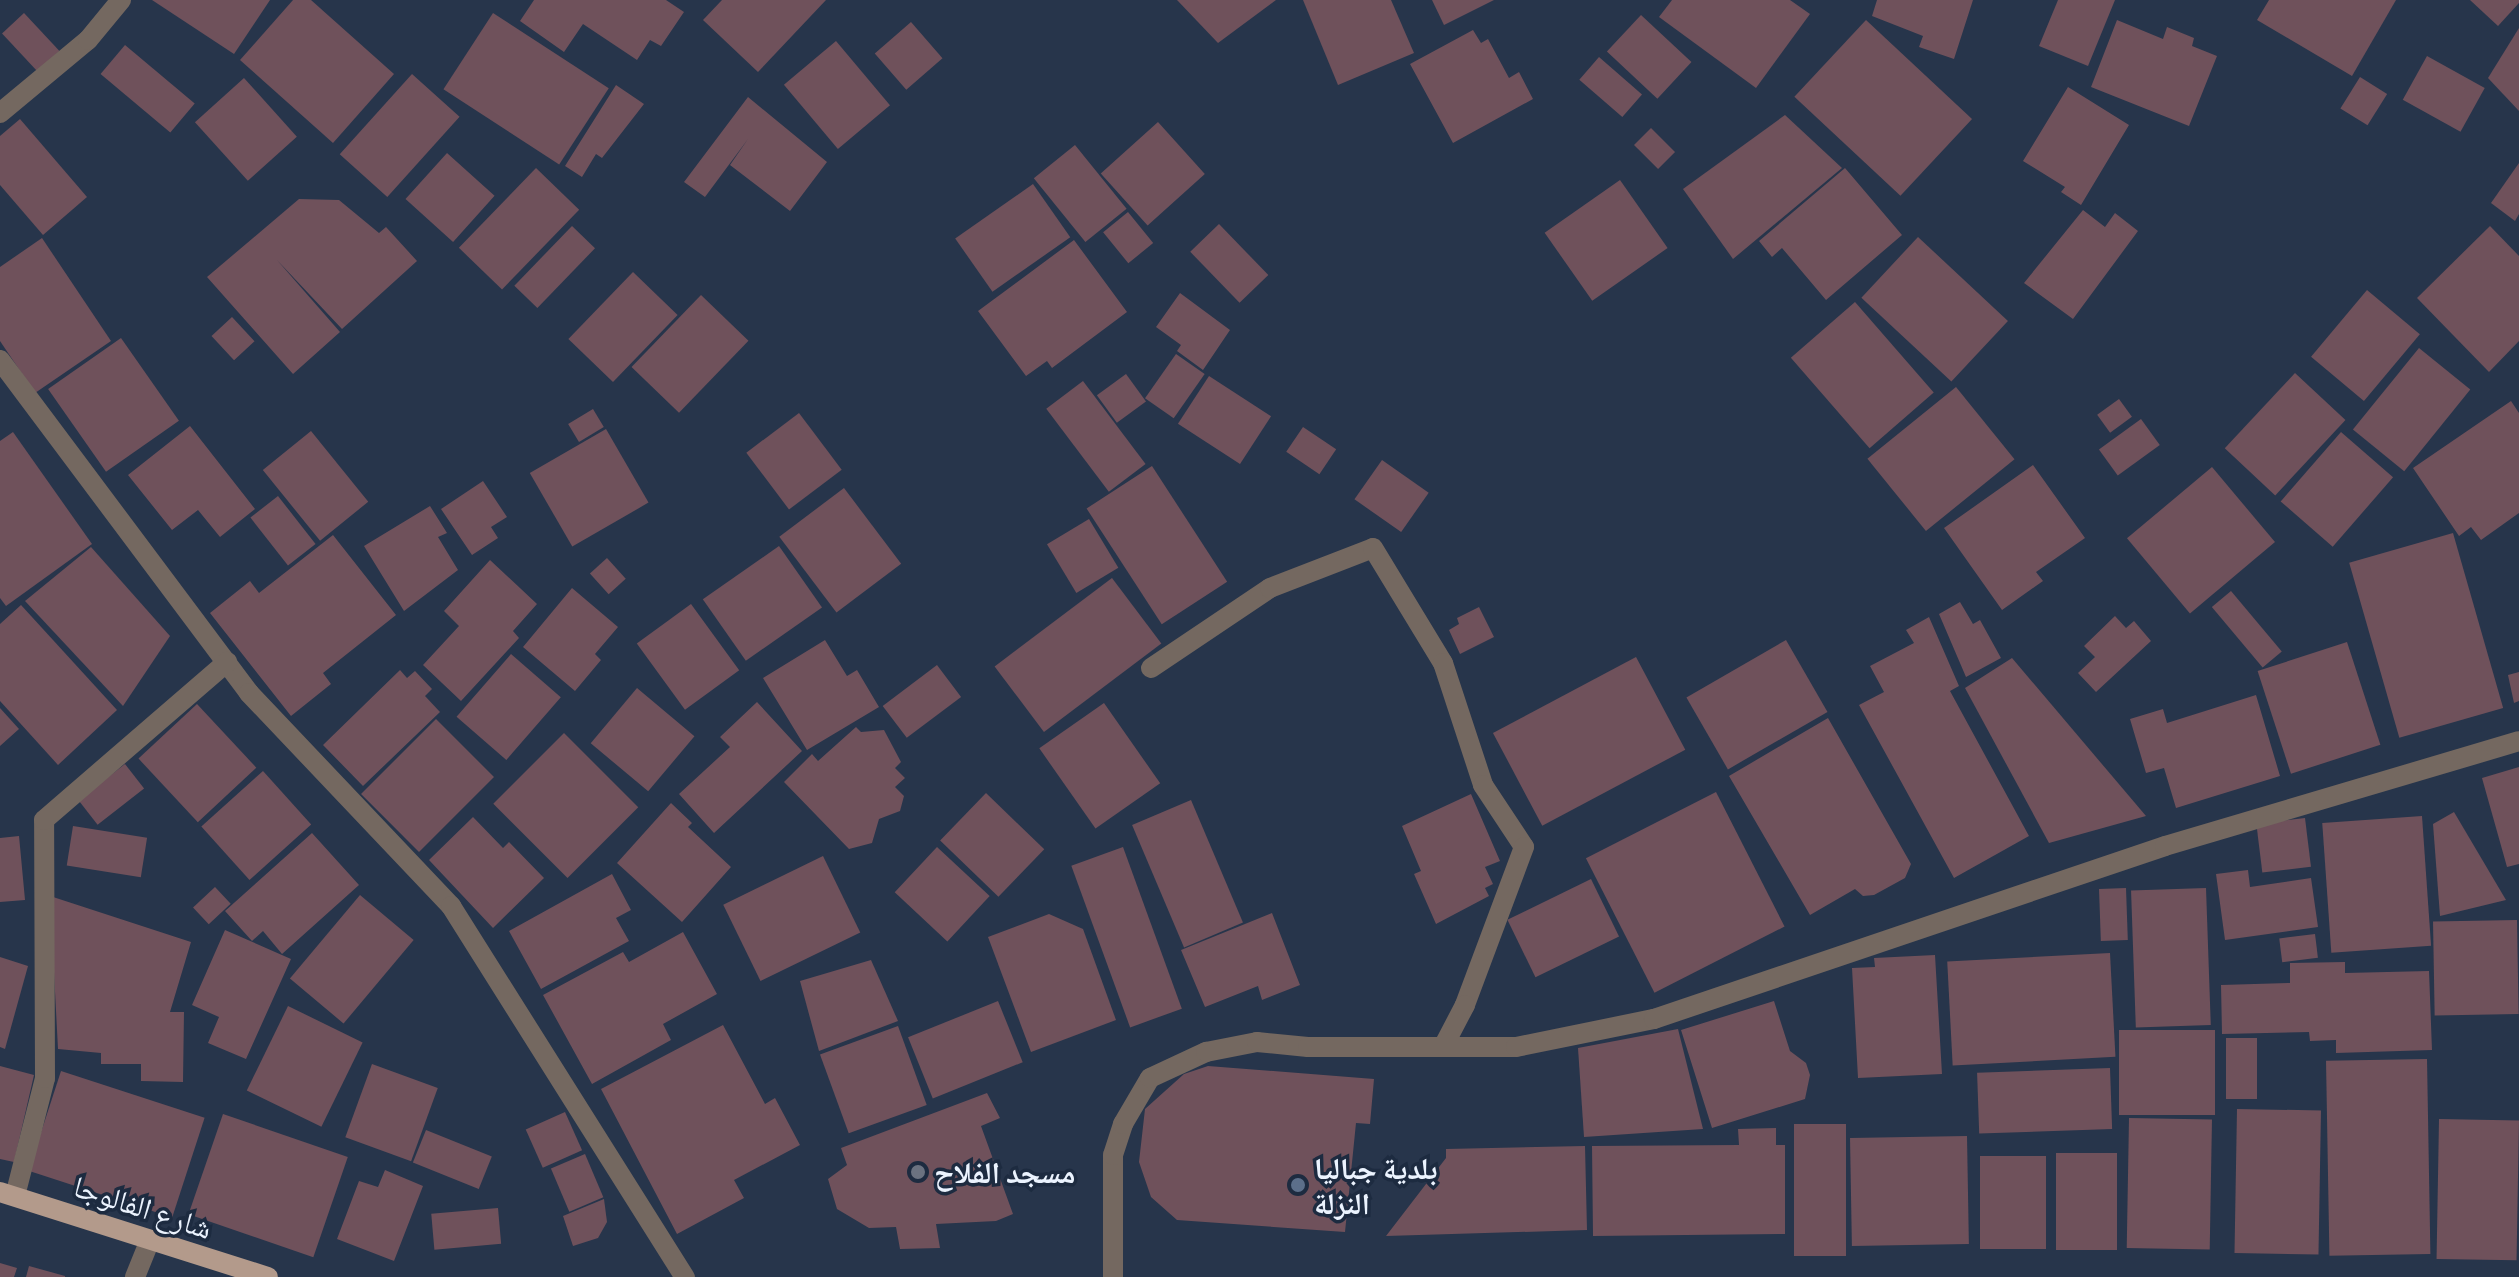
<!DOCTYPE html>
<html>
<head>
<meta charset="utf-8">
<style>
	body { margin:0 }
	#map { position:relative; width:2519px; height:1277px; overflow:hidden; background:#27354b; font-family:"PT Sans Narrow","Noto Naskh Arabic",sans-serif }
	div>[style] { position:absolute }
	.building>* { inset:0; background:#6f515b; transform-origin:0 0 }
	.minor>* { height:20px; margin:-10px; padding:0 10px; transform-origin:10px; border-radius:10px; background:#746860 }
	.major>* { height:20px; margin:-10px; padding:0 10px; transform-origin:10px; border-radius:10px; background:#b39a8b }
	.dots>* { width:22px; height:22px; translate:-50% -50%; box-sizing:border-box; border:4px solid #1d2b40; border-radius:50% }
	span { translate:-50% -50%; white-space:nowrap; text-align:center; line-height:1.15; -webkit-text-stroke:7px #1d2b40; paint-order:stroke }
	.poi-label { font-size:30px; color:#ebf3fe; font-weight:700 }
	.left { translate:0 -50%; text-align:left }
	.street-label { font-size:30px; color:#ebf3fe }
</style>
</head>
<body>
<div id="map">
	<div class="building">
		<i style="clip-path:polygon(152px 0,270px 0,234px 54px)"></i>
		<i style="clip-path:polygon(293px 0,311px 0,394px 74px,333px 143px,240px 60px)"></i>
		<i style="clip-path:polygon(534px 0,666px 0,684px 12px,661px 46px,650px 40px,637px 60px,583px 24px,564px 52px,520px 21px)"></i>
		<i style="clip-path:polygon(722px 0,826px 0,758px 72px,703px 20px)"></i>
		<i style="clip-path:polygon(1177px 0,1276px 0,1218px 43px)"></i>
		<i style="clip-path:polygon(1303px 0,1391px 0,1414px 53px,1338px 85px)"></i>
		<i style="clip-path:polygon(1432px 0,1494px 0,1444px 25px)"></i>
		<i style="clip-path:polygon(1672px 0,1790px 0,1810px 14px,1756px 88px,1659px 17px)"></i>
		<i style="clip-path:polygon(1877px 0,1973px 0,1954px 59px,1919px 47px,1923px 36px,1872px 16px)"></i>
		<i style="clip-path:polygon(2058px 0,2115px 0,2088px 66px,2039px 46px)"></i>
		<i style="clip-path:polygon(2269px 0,2396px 0,2352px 76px,2257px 20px)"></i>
		<i style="clip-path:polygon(2470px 0,2519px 0,2519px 3px,2498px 26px)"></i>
		<i style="left:24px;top:13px;width:52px;height:30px;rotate:47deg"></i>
		<i style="left:493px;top:13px;width:138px;height:91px;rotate:33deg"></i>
		<i style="left:1641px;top:15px;width:69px;height:50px;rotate:43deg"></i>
		<i style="left:1866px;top:20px;width:145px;height:105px;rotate:43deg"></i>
		<i style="clip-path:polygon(2117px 20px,2163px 39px,2167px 27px,2194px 38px,2192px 46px,2217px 56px,2189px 126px,2091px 87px)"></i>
		<i style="left:911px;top:22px;width:48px;height:48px;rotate:49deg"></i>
		<i style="clip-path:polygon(2519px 28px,2519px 111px,2488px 78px)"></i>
		<i style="clip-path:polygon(1473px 30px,1481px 43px,1488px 39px,1509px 78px,1519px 72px,1533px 99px,1453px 143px,1410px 64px)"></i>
		<i style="left:836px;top:41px;width:84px;height:68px;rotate:50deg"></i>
		<i style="left:125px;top:45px;width:91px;height:38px;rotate:40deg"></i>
		<i style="left:2427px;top:56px;width:66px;height:50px;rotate:29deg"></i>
		<i style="left:1599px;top:57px;width:57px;height:30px;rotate:41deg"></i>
		<i style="left:412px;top:74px;width:64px;height:108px;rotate:42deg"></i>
		<i style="left:2360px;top:77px;width:32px;height:37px;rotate:32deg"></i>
		<i style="left:244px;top:78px;width:79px;height:66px;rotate:48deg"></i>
		<i style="clip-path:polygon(616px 85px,644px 104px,602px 158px,596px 154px,582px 177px,565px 166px)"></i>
		<i style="clip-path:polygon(2068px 87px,2129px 125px,2081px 205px,2061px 192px,2065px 187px,2023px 161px)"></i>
		<i style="clip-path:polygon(748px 97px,827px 162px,790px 211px,730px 165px,748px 139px,705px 197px,684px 182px)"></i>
		<i style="clip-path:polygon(1785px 115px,1842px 168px,1733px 259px,1683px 189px)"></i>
		<i style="clip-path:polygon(20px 119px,87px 197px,43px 235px,0 185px,0 136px)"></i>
		<i style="left:1158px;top:122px;width:70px;height:77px;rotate:48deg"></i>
		<i style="left:1651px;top:128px;width:34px;height:24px;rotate:45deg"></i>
		<i style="left:1075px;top:145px;width:82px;height:53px;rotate:51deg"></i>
		<i style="left:447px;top:153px;width:64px;height:62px;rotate:42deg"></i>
		<i style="clip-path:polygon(2519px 163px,2519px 214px,2515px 221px,2491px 203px)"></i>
		<i style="left:536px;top:168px;width:60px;height:111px;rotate:44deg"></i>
		<i style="clip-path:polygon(1845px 168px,1902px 235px,1826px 300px,1782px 248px,1772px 257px,1759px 241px)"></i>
		<i style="left:1620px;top:180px;width:83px;height:92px;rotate:55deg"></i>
		<i style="left:1033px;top:184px;width:65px;height:95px;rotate:55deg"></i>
		<i style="clip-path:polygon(299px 199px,339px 200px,379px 233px,386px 227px,417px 261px,342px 329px,277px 260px,340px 332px,293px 374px,207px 277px)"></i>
		<i style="clip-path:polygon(2083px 210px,2105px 227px,2115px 213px,2138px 231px,2073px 319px,2024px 283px)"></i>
		<i style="left:1128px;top:212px;width:40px;height:32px;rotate:51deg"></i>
		<i style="left:1219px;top:224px;width:71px;height:40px;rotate:46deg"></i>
		<i style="left:572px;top:226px;width:32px;height:83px;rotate:44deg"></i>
		<i style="clip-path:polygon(2490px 226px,2519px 256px,2519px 341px,2489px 372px,2417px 298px)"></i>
		<i style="left:1918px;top:237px;width:123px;height:83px;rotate:43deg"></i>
		<i style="clip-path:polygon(42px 238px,111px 341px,35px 393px,0 341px,0 267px)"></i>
		<i style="clip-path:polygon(1074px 240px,1127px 312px,1052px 368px,1047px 361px,1026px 376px,978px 311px)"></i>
		<i style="left:633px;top:272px;width:62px;height:93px;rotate:44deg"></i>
		<i style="left:2367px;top:290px;width:69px;height:87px;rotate:40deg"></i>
		<i style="clip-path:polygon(1180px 293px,1230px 330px,1203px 370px,1177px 351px,1181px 345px,1156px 327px)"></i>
		<i style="left:701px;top:295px;width:66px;height:100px;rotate:44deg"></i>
		<i style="left:1855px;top:302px;width:120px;height:85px;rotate:49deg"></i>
		<i style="left:232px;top:317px;width:33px;height:28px;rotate:47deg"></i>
		<i style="left:121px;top:338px;width:101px;height:89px;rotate:55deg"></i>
		<i style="left:2419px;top:348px;width:66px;height:105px;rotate:39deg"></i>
		<i style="left:1176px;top:354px;width:35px;height:54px;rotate:35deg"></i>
		<i style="left:2295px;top:373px;width:69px;height:103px;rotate:43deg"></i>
		<i style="left:1126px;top:374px;width:34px;height:36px;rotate:54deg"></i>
		<i style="left:1209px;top:376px;width:74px;height:57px;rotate:33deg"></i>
		<i style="left:1083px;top:381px;width:104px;height:46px;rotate:53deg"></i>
		<i style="left:1956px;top:387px;width:93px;height:114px;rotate:51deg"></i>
		<i style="left:2119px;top:399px;width:22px;height:27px;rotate:54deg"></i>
		<i style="clip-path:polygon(2511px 401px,2519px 413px,2519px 513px,2481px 540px,2471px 527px,2459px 536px,2413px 468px)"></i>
		<i style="left:593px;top:409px;width:21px;height:29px;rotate:59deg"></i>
		<i style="left:799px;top:413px;width:71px;height:66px;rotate:53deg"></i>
		<i style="left:2141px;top:419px;width:32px;height:52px;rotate:54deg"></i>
		<i style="clip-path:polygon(190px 426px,255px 509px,220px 537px,198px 510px,172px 530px,128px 475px)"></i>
		<i style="left:1303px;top:427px;width:40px;height:30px;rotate:34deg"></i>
		<i style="left:606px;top:429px;width:85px;height:88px;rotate:60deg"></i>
		<i style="left:311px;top:431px;width:91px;height:62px;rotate:51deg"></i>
		<i style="clip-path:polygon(13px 432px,92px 544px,6px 606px,0 598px,0 441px)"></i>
		<i style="left:2341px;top:432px;width:69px;height:92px;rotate:41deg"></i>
		<i style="left:1382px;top:460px;width:57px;height:48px;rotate:35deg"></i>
		<i style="clip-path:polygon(2033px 465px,2085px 538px,2036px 572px,2043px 581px,2002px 610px,1944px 528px)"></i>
		<i style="left:1152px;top:466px;width:138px;height:78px;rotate:57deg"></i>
		<i style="left:2212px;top:467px;width:98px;height:111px;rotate:50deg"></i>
		<i style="clip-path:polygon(483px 481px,507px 517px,491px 527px,498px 538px,472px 555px,441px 509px)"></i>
		<i style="left:844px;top:488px;width:95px;height:81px;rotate:53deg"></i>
		<i style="left:278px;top:496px;width:61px;height:35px;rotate:52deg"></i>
		<i style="clip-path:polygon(430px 506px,447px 533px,438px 537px,458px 570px,404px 611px,364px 546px)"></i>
		<i style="left:1089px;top:519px;width:57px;height:49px;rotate:59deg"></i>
		<i style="left:2453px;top:533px;width:182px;height:108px;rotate:74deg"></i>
		<i style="clip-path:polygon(333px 535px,396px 615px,323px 673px,331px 684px,291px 716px,210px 613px,250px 581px,259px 593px)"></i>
		<i style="left:779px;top:546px;width:75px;height:93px;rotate:55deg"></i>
		<i style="clip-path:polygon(91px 547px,170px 636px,123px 706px,25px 601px)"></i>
		<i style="left:607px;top:558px;width:28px;height:23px;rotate:48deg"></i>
		<i style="clip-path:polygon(490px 560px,537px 604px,513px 631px,519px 638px,461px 701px,423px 665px,459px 626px,444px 611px)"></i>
		<i style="left:1112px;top:578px;width:82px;height:147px;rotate:53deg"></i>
		<i style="clip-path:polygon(572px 588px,618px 627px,595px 654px,601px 660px,575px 691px,523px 647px)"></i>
		<i style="left:2231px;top:591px;width:79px;height:25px;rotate:50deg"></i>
		<i style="clip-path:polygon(1960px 602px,1973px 624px,1980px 620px,2001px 658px,1966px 677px,1939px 614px)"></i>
		<i style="left:691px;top:604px;width:82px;height:67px;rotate:54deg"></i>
		<i style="clip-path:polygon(21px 605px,117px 710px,58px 765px,0 701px,0 624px)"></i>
		<i style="clip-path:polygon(1479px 607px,1494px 637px,1460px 654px,1449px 630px,1459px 624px,1457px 618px)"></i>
		<i style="clip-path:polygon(2115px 616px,2126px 628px,2134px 621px,2151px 641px,2096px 692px,2078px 673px,2095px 657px,2084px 646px)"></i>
		<i style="clip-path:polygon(1929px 617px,1959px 686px,1950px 691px,2029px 836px,1954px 878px,1859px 705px,1884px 692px,1870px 666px,1914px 643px,1906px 630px)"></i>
		<i style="clip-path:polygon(825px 640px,847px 676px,857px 670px,879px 707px,807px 750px,763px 678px)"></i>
		<i style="left:1786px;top:640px;width:83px;height:115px;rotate:60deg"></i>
		<i style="left:2347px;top:642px;width:108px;height:94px;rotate:72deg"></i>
		<i style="left:511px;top:654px;width:66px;height:83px;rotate:41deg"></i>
		<i style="left:1636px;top:657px;width:105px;height:162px;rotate:62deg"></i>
		<i style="clip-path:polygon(2012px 658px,2146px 816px,2049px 843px,1965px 688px)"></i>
		<i style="left:937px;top:665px;width:40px;height:68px;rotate:53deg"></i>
		<i style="clip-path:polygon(400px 670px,407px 678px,415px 671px,432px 689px,425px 696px,440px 712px,363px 786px,323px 745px)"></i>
		<i style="clip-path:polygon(2519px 672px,2519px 701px,2514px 703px,2508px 675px)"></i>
		<i style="left:637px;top:688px;width:75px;height:72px;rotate:40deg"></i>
		<i style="clip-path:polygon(2256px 695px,2280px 776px,2176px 808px,2164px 768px,2146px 773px,2130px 719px,2163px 709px,2167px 723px)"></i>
		<i style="clip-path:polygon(757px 702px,802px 751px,714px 833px,679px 794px,730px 747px,720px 737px)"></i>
		<i style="left:1104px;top:703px;width:98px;height:79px;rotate:55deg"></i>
		<i style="left:197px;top:704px;width:87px;height:80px;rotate:47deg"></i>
		<i style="clip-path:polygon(0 708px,19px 729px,0 746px)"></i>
		<i style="clip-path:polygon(1828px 718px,1911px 864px,1905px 878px,1874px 895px,1863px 896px,1855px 889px,1810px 915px,1729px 776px)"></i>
		<i style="left:436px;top:719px;width:82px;height:106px;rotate:45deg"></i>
		<i style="clip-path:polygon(856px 727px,861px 732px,884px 730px,901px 762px,895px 768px,905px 778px,895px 787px,904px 796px,900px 811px,879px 819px,872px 843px,849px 849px,784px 782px,812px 754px,818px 761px)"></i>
		<i style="left:564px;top:733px;width:105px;height:100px;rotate:45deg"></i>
		<i style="left:125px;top:764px;width:31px;height:59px;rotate:52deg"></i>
		<i style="clip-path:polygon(2519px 767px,2519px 864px,2507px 867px,2482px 778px)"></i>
		<i style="left:263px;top:771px;width:72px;height:83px;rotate:48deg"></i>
		<i style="left:1716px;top:792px;width:151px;height:146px;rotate:63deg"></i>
		<i style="left:986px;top:793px;width:81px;height:66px;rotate:44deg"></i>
		<i style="clip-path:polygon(1471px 794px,1500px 861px,1485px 867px,1493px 884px,1485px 888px,1489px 896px,1436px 924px,1414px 874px,1421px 871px,1402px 826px)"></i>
		<i style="left:1191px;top:800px;width:133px;height:64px;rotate:67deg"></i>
		<i style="clip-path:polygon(671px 803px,692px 823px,688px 827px,731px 867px,682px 922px,617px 863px)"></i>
		<i style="clip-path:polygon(2454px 812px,2506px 900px,2440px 916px,2433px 824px)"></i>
		<i style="left:2422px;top:816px;width:130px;height:100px;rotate:86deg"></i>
		<i style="clip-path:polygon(473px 817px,503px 848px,509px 842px,544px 878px,493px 928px,429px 860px)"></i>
		<i style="left:2305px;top:818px;width:49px;height:49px;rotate:83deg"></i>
		<i style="left:73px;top:826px;width:75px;height:40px;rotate:9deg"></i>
		<i style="clip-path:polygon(312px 833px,359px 885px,282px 954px,263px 931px,252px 941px,225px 911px)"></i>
		<i style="clip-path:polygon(19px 836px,25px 900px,0 902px,0 838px)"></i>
		<i style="left:937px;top:847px;width:72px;height:62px;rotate:43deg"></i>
		<i style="left:1123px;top:847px;width:172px;height:55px;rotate:70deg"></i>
		<i style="left:823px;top:856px;width:85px;height:111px;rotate:64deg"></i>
		<i style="clip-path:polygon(2248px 870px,2250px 887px,2311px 878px,2318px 927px,2225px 940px,2216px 874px)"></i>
		<i style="clip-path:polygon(612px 874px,631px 910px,616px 918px,629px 941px,541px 989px,509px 931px)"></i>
		<i style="left:1591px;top:879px;width:64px;height:93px;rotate:64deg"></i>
		<i style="left:215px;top:887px;width:23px;height:30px;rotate:47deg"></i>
		<i style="left:2126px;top:888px;width:52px;height:27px;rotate:88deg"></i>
		<i style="left:2206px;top:888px;width:137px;height:75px;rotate:88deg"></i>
		<i style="left:360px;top:895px;width:70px;height:109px;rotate:40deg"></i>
		<i style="clip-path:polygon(50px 896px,191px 942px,170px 1012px,184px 1012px,183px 1082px,141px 1081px,141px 1064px,101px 1064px,101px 1053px,58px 1049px)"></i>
		<i style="clip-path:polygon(1272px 913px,1300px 985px,1262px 1000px,1258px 986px,1205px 1007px,1181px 950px)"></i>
		<i style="clip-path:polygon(1049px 914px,1083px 929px,1116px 1020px,1031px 1052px,988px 937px)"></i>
		<i style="left:2517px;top:920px;width:94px;height:84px;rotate:89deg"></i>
		<i style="clip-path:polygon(225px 930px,291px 959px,246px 1059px,208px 1043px,219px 1017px,192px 1005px)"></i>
		<i style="clip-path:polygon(683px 932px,717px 994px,663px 1024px,671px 1040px,592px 1084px,543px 995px,623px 952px,629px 962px)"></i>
		<i style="left:2315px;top:934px;width:24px;height:36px;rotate:83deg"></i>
		<i style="left:2110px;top:953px;width:104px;height:163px;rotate:87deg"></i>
		<i style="clip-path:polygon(1935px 955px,1942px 1074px,1858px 1078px,1852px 968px,1875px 967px,1874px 958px)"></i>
		<i style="clip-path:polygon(0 957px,28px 966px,5px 1049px,0 1047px)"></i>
		<i style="clip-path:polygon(871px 960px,898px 1021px,819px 1051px,800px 981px)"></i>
		<i style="clip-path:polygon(2345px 962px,2345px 973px,2429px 971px,2432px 1050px,2336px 1053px,2336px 1040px,2310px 1041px,2309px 1032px,2222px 1034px,2221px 985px,2290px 983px,2290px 963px)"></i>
		<i style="left:998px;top:1001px;width:66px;height:97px;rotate:68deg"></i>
		<i style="clip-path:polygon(1774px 1001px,1790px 1051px,1806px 1063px,1810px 1075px,1805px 1099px,1712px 1128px,1681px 1030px)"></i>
		<i style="left:288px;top:1006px;width:83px;height:94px;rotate:26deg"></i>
		<i style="clip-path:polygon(723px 1025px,765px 1104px,775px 1098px,800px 1145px,734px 1180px,744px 1198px,677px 1234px,601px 1089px)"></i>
		<i style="left:898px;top:1026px;width:84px;height:83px;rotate:70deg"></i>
		<i style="clip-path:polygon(1678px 1029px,1703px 1129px,1584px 1137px,1578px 1048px)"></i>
		<i style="left:2119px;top:1030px;width:96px;height:85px"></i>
		<i style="left:2226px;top:1038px;width:31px;height:61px"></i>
		<i style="left:2427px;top:1059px;width:195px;height:101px;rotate:89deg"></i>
		<i style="left:372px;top:1064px;width:70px;height:78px;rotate:20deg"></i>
		<i style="clip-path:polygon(0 1066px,34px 1075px,14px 1162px,0 1159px)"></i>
		<i style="clip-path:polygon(1208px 1066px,1374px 1079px,1370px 1124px,1356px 1123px,1345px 1232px,1177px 1220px,1151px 1197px,1139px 1162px,1145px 1109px,1184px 1074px)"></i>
		<i style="left:2110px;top:1068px;width:61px;height:133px;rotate:88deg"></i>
		<i style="left:61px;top:1071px;width:151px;height:105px;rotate:18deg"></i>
		<i style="clip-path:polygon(987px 1093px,1000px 1118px,981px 1126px,1013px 1214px,996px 1221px,936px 1224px,940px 1248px,900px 1249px,896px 1227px,869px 1228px,837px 1209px,828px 1179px,847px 1165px,841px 1148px)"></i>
		<i style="left:2237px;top:1109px;width:84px;height:144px;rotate:1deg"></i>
		<i style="left:565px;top:1112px;width:42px;height:43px;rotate:66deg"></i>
		<i style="left:223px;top:1114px;width:132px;height:106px;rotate:19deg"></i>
		<i style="left:2129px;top:1118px;width:83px;height:130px;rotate:1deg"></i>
		<i style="left:2439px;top:1119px;width:80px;height:140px;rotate:1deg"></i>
		<i style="left:1794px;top:1124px;width:52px;height:132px"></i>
		<i style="clip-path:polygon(1776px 1128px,1776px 1145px,1785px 1145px,1785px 1234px,1593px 1236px,1592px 1146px,1739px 1145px,1738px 1129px)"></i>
		<i style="left:426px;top:1130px;width:71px;height:35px;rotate:22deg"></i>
		<i style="left:1967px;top:1136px;width:108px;height:117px;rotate:89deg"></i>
		<i style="clip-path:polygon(1585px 1146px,1587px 1230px,1386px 1236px,1446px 1158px,1446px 1149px)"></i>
		<i style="left:2056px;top:1153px;width:61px;height:97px"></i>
		<i style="left:585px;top:1154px;width:47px;height:37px;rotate:67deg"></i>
		<i style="left:1980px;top:1156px;width:66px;height:93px"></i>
		<i style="clip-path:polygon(385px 1170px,423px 1186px,394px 1261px,337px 1239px,359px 1181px,378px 1187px)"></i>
		<i style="clip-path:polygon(604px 1199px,607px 1222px,598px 1238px,573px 1246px,563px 1216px)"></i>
		<i style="left:498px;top:1208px;width:36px;height:67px;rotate:85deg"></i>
		<i style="clip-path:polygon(0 1263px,17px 1268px,14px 1277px,0 1277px)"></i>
		<i style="clip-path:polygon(29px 1266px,65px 1276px,65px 1277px,26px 1277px)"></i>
	</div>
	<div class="minor">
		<i style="left:0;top:113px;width:114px;rotate:-39.7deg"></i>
		<i style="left:88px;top:40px;width:52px;rotate:-50.5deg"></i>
		<i style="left:0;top:360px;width:416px;rotate:53.2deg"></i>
		<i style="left:249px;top:693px;width:294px;rotate:46.5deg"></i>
		<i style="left:451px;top:906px;width:439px;rotate:57.8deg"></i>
		<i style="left:1151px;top:668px;width:143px;rotate:-33.9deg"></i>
		<i style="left:1270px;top:588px;width:110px;rotate:-21.2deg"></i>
		<i style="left:1373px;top:548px;width:135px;rotate:58.7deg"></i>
		<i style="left:1443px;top:663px;width:128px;rotate:71.8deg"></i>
		<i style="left:1483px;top:785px;width:74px;rotate:56.5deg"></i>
		<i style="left:1524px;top:847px;width:169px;rotate:110.5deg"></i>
		<i style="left:1465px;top:1005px;width:47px;rotate:117.6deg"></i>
		<i style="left:15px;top:1196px;width:122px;rotate:-75.7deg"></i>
		<i style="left:45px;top:1078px;width:258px;rotate:-90.2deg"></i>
		<i style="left:44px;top:820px;width:242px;rotate:-40.8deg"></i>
		<i style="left:135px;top:1277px;width:37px;rotate:-68deg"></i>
		<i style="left:1113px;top:1277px;width:122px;rotate:-90deg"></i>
		<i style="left:1113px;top:1155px;width:33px;rotate:-72deg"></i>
		<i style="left:1123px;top:1124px;width:53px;rotate:-59.6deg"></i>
		<i style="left:1150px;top:1078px;width:62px;rotate:-24.9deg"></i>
		<i style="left:1206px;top:1052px;width:52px;rotate:-11.1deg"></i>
		<i style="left:1257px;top:1042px;width:51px;rotate:5.6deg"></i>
		<i style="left:1308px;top:1047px;width:208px"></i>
		<i style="left:1516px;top:1047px;width:141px;rotate:-11.5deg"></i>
		<i style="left:1654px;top:1019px;width:539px;rotate:-18.7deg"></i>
		<i style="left:2165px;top:846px;width:369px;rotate:-16.5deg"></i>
	</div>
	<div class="major">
		<i style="left:0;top:1192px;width:281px;rotate:17.6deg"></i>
	</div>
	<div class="dots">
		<i style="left:918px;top:1172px;background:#6b7280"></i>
		<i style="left:1298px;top:1185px;background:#5c6f8a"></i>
	</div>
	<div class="poi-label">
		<span class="left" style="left:1314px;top:1185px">بلدية جباليا<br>النزلة</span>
		<span class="left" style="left:934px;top:1172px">مسجد الفلاح</span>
	</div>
	<div class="street-label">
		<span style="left:143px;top:1207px;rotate:18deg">شارع الفالوجا</span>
	</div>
</div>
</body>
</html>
